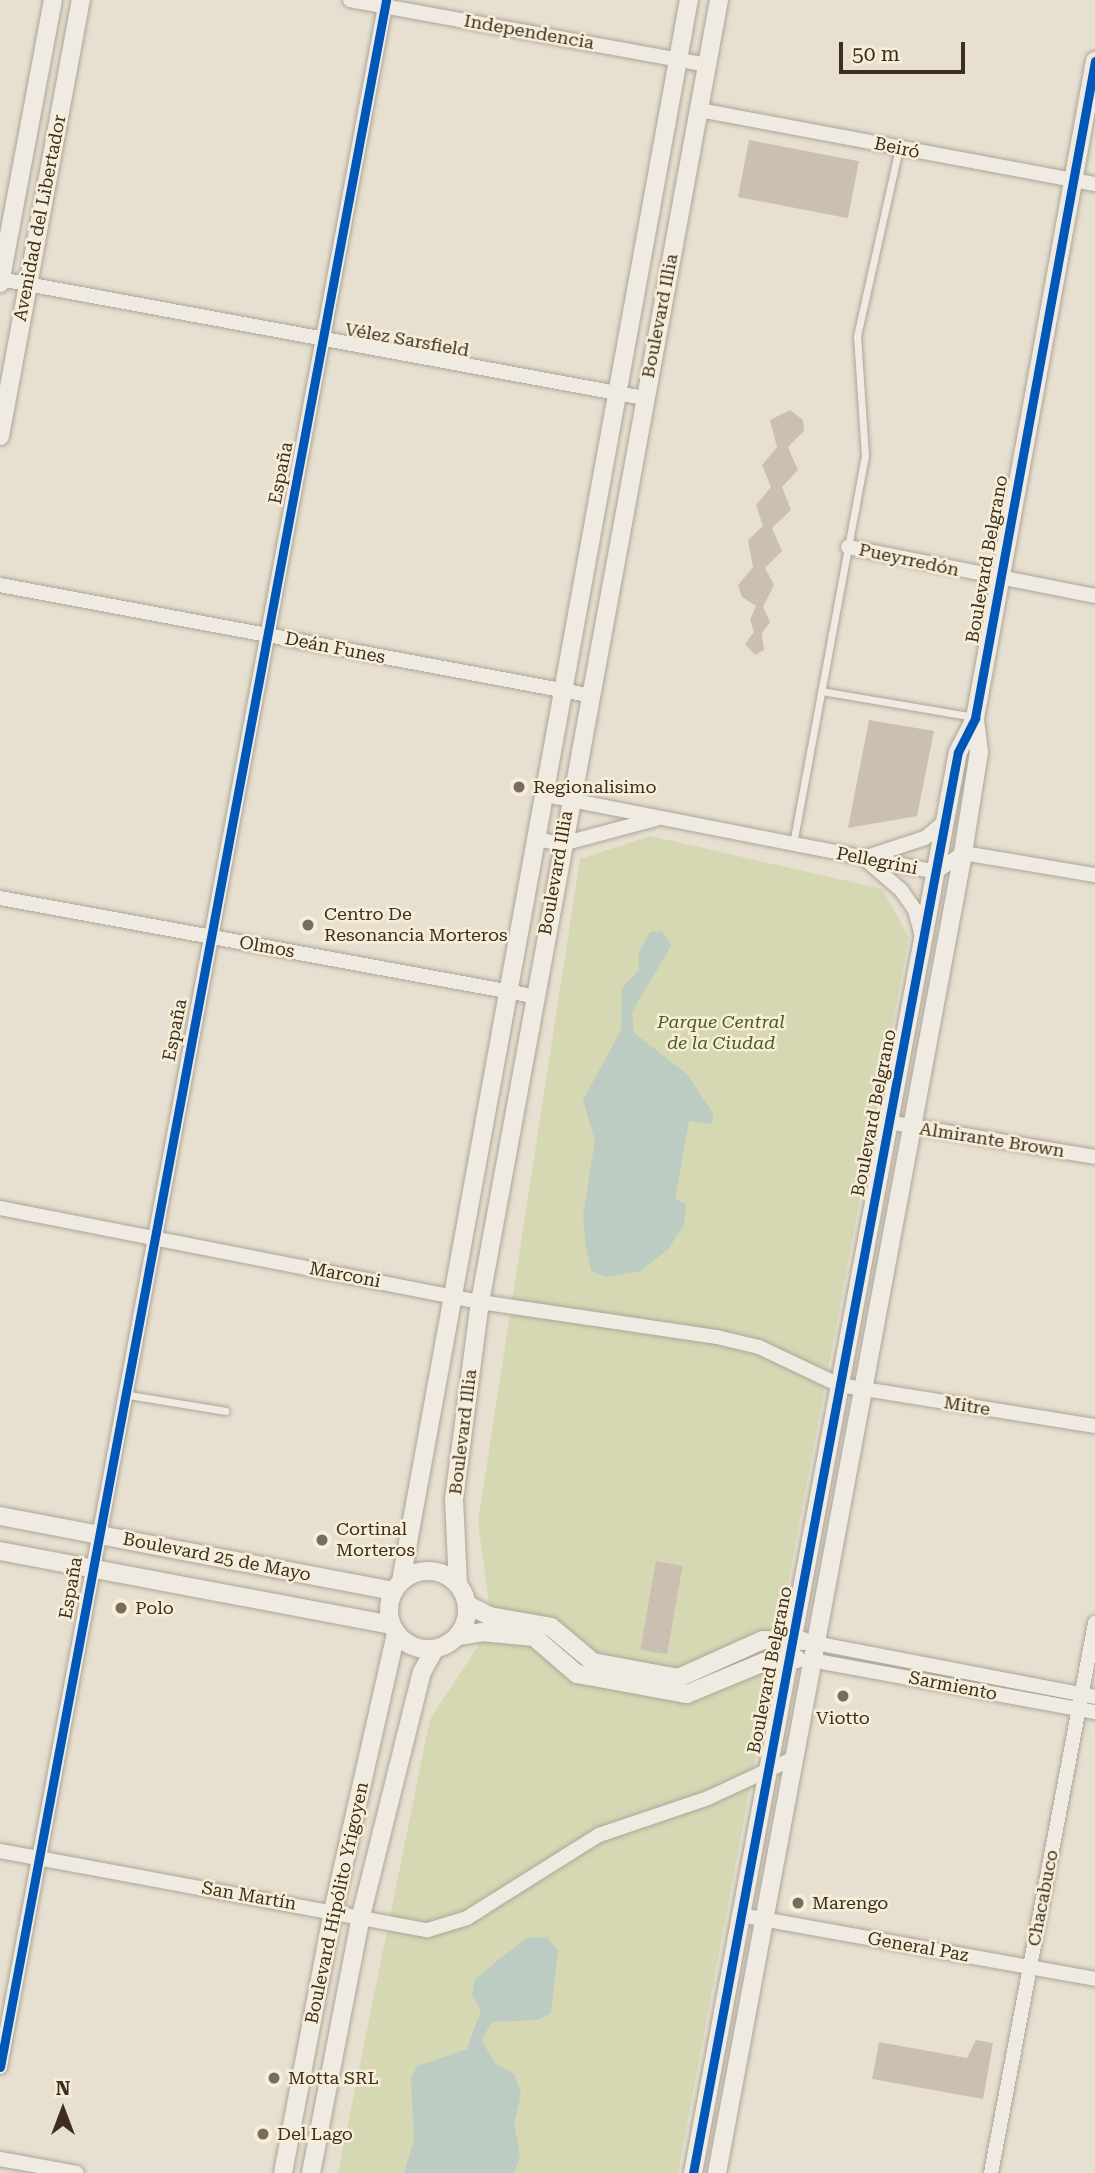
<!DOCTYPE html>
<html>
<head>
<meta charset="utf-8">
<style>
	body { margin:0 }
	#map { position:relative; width:1095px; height:2173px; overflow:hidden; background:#e7e0d1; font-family:"Roboto Serif",serif }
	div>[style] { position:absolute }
	.green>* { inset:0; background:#d6d7b3 }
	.water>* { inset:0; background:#bcccc2 }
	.building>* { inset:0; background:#cbbfb2; transform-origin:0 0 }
	.roads { filter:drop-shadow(0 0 2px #ada599) drop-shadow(0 0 2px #ada599) }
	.service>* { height:7px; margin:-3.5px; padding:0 3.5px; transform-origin:3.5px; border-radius:3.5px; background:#efebe3 }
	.minor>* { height:14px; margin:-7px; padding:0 7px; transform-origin:7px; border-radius:7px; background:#efebe3 }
	.tertiary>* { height:18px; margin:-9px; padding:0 9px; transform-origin:9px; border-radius:9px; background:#efebe3 }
	.tertiary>.ring { margin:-9px; padding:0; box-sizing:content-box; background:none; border:18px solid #efebe3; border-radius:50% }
	.cycleway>* { height:9px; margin:-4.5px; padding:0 4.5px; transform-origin:4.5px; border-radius:4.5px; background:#0057b8 }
	.dots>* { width:19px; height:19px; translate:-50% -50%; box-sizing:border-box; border:4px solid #f7eed8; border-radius:50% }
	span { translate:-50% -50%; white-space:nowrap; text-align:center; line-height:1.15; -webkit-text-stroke:5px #f7eed8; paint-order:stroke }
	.street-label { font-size:18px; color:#3d2e20 }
	.poi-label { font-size:18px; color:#3d2e20 }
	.left { translate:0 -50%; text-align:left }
	.park-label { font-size:18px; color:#4d5a26; font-style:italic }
	.north { position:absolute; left:28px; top:2075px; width:70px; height:70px; -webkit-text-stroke:5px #f7eed8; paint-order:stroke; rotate:0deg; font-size:19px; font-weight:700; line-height:28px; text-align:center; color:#3d2e20 }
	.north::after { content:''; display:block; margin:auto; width:24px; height:32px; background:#3d2e20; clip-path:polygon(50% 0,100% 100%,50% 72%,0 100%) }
	.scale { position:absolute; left:839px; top:42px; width:126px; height:32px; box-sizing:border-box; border:4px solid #3d2e20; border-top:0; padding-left:9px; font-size:21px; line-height:24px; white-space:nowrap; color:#3d2e20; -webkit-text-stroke:5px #f7eed8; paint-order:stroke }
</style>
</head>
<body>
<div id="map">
	<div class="green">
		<i style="clip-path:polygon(650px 836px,882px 889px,909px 937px,678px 2173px,338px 2173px,430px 1719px,492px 1625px,478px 1522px,580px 859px)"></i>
	</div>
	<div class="water">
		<i style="clip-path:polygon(662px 931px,671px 946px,632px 1012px,634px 1033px,687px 1074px,713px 1113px,712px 1124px,689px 1121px,675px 1198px,686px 1205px,684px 1225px,668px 1249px,641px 1271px,605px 1277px,591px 1271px,586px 1247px,583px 1215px,595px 1141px,583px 1100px,621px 1030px,622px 988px,639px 970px,639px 952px,650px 932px)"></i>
		<i style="clip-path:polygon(547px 1937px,558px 1951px,551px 2013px,537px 2020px,492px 2022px,481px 2040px,495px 2063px,515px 2075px,521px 2095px,514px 2123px,520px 2156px,514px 2173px,404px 2173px,414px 2140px,411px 2079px,417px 2066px,467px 2049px,481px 2010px,472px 1995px,475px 1979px,526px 1938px)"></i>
	</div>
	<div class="building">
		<i style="left:749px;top:140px;width:112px;height:58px;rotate:11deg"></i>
		<i style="clip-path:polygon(790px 410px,803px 420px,804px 431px,788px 447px,798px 470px,782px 487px,791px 510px,772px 528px,782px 551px,765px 568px,774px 585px,763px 607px,770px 622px,762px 633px,764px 650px,755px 655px,745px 644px,754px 632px,750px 620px,756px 606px,742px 597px,738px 585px,753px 567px,748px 540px,763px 526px,756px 505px,771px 487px,762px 465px,777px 447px,770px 420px)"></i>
		<i style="clip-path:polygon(869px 720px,934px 731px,917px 816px,848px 828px)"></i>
		<i style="left:656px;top:1561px;width:27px;height:90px;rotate:10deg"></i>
		<i style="clip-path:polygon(976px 2040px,993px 2043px,983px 2099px,872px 2079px,879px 2042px,967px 2058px)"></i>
	</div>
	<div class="roads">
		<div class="service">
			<i style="left:821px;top:691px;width:155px;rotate:9.6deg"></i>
			<i style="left:793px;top:844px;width:395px;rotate:-79.5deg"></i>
			<i style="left:865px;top:456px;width:120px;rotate:-93.8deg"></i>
			<i style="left:857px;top:336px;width:193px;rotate:-77.4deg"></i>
			<i style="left:123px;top:1394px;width:104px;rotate:9.4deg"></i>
		</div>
		<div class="minor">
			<i style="left:350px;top:0;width:364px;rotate:10.3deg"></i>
			<i style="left:699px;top:110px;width:403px;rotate:10.6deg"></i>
			<i style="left:0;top:279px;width:655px;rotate:10.47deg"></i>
			<i style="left:848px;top:547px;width:252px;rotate:11.2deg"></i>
			<i style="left:0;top:585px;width:598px;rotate:10.6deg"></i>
			<i style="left:545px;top:795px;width:399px;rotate:11.1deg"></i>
			<i style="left:936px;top:872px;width:33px;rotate:-35deg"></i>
			<i style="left:963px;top:853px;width:134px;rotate:9.5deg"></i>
			<i style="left:536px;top:839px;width:26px;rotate:11deg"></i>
			<i style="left:562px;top:844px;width:97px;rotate:-14.9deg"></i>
			<i style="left:0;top:898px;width:542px;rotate:10.42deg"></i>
			<i style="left:922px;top:936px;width:27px;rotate:-105deg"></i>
			<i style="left:915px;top:910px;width:24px;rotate:-125deg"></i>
			<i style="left:901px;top:890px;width:49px;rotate:-139.1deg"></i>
			<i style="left:864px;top:858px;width:64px;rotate:-18.2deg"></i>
			<i style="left:925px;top:838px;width:26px;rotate:-40deg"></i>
			<i style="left:888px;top:1122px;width:210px;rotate:9.6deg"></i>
			<i style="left:0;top:1208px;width:489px;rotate:11.1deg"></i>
			<i style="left:480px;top:1302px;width:240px;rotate:8.4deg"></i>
			<i style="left:717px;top:1337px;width:43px;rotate:13.4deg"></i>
			<i style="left:759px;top:1347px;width:89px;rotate:25.4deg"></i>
			<i style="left:839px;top:1385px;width:259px;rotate:9.1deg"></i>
			<i style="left:815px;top:1643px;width:285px;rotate:10.9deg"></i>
			<i style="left:811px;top:1660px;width:289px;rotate:10.4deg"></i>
			<i style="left:0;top:1851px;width:435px;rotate:10.5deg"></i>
			<i style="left:428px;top:1930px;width:41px;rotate:-17.1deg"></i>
			<i style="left:467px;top:1918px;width:156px;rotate:-32.2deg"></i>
			<i style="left:599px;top:1835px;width:115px;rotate:-18.7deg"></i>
			<i style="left:708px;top:1798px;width:93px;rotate:-24.9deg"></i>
			<i style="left:740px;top:1915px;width:361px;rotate:10.2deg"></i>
			<i style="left:0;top:2067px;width:2103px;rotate:-79.42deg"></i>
			<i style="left:0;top:2159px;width:78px;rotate:10.3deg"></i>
			<i style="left:991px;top:2173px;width:560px;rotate:-79.29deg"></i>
		</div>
		<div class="tertiary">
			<i style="left:0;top:283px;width:288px;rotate:-79.4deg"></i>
			<i style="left:0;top:436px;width:443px;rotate:-79.5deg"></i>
			<i style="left:0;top:1516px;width:400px;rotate:10.8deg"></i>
			<i style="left:0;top:1551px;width:398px;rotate:10.7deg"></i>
			<i class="ring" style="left:389px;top:1571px;width:60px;height:60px"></i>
			<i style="left:401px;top:1581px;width:1607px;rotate:-79.68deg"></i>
			<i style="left:458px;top:1584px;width:85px;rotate:-92.7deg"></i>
			<i style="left:454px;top:1499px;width:199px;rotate:-82.5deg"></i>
			<i style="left:480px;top:1302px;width:1324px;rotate:-79.6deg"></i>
			<i style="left:468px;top:1605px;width:25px;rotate:27deg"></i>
			<i style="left:490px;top:1616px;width:62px;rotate:10.2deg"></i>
			<i style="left:551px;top:1627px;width:55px;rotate:39.8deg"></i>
			<i style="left:593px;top:1662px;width:86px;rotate:10.7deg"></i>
			<i style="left:678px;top:1678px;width:93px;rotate:-24.1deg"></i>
			<i style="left:763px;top:1640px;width:40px;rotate:1.4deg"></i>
			<i style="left:458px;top:1636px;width:24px;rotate:-9deg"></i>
			<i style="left:482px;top:1632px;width:52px;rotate:5.5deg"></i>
			<i style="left:534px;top:1637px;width:57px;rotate:40.7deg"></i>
			<i style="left:577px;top:1674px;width:112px;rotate:10.3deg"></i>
			<i style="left:687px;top:1694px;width:83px;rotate:-22.6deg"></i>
			<i style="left:764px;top:1662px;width:33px;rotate:-5deg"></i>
			<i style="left:283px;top:2173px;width:267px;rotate:-79.2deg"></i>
			<i style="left:333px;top:1911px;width:284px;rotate:-77.2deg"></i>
			<i style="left:311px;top:2173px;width:262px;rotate:-79deg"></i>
			<i style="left:361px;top:1916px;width:252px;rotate:-76deg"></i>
			<i style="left:422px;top:1672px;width:26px;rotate:-61deg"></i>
			<i style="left:693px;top:2173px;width:1445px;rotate:-79.44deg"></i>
			<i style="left:958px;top:752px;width:38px;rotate:-63deg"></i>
			<i style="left:975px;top:718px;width:668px;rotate:-79.65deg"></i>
			<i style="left:717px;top:2173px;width:1343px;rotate:-79.44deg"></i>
			<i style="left:963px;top:853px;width:102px;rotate:-81deg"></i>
			<i style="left:979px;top:752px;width:34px;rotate:-97deg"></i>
		</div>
	</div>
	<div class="cycleway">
		<i style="left:0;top:2067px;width:2103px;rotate:-79.42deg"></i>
		<i style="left:693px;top:2173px;width:1445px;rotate:-79.44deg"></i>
		<i style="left:958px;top:752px;width:38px;rotate:-63deg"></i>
		<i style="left:975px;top:718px;width:668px;rotate:-79.65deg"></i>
	</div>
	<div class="dots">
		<i style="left:519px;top:787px;background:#786c5e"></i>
		<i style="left:308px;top:925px;background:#786c5e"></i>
		<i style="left:322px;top:1540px;background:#786c5e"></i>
		<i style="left:121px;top:1608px;background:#786c5e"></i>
		<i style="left:843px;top:1696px;background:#786c5e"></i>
		<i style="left:798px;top:1903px;background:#786c5e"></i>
		<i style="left:274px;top:2078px;background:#786c5e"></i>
		<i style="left:263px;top:2134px;background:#786c5e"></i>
	</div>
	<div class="street-label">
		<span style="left:529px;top:32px;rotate:10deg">Independencia</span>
		<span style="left:897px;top:148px;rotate:12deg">Beiró</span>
		<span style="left:40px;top:218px;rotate:-79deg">Avenidad del Libertador</span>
		<span style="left:660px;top:316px;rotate:-79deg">Boulevard Illia</span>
		<span style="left:407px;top:340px;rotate:10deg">Vélez Sarsfield</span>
		<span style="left:281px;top:473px;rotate:-79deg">España</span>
		<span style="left:987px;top:559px;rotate:-80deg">Boulevard Belgrano</span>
		<span style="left:909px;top:560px;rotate:12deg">Pueyrredón</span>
		<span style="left:335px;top:648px;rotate:11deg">Deán Funes</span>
		<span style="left:877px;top:861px;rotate:11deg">Pellegrini</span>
		<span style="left:556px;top:873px;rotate:-80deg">Boulevard Illia</span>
		<span style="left:267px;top:947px;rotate:10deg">Olmos</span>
		<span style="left:175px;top:1030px;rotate:-79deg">España</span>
		<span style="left:874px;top:1113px;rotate:-79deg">Boulevard Belgrano</span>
		<span style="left:992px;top:1140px;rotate:9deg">Almirante Brown</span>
		<span style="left:345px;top:1275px;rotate:11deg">Marconi</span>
		<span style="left:967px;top:1406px;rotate:9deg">Mitre</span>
		<span style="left:463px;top:1432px;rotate:-83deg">Boulevard Illia</span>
		<span style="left:217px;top:1557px;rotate:11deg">Boulevard 25 de Mayo</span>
		<span style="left:71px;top:1588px;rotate:-80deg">España</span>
		<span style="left:770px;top:1670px;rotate:-79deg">Boulevard Belgrano</span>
		<span style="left:953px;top:1686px;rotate:11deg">Sarmiento</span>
		<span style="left:249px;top:1896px;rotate:10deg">San Martín</span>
		<span style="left:1043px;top:1898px;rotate:-79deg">Chacabuco</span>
		<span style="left:337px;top:1903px;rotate:-78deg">Boulevard Hipólito Yrigoyen</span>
		<span style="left:918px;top:1947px;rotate:10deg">General Paz</span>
	</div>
	<div class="poi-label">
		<span class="left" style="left:533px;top:787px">Regionalisimo</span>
		<span class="left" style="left:324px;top:925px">Centro De<br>Resonancia Morteros</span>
		<span class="left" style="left:336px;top:1540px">Cortinal<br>Morteros</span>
		<span class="left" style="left:135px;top:1608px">Polo</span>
		<span style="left:843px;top:1718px">Viotto</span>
		<span class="left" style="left:812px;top:1903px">Marengo</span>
		<span class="left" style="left:288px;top:2078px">Motta SRL</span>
		<span class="left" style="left:277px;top:2134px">Del Lago</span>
	</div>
	<div class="park-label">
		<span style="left:721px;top:1033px">Parque Central<br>de la Ciudad</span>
	</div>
	<div class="north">N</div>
	<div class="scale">50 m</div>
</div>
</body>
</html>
